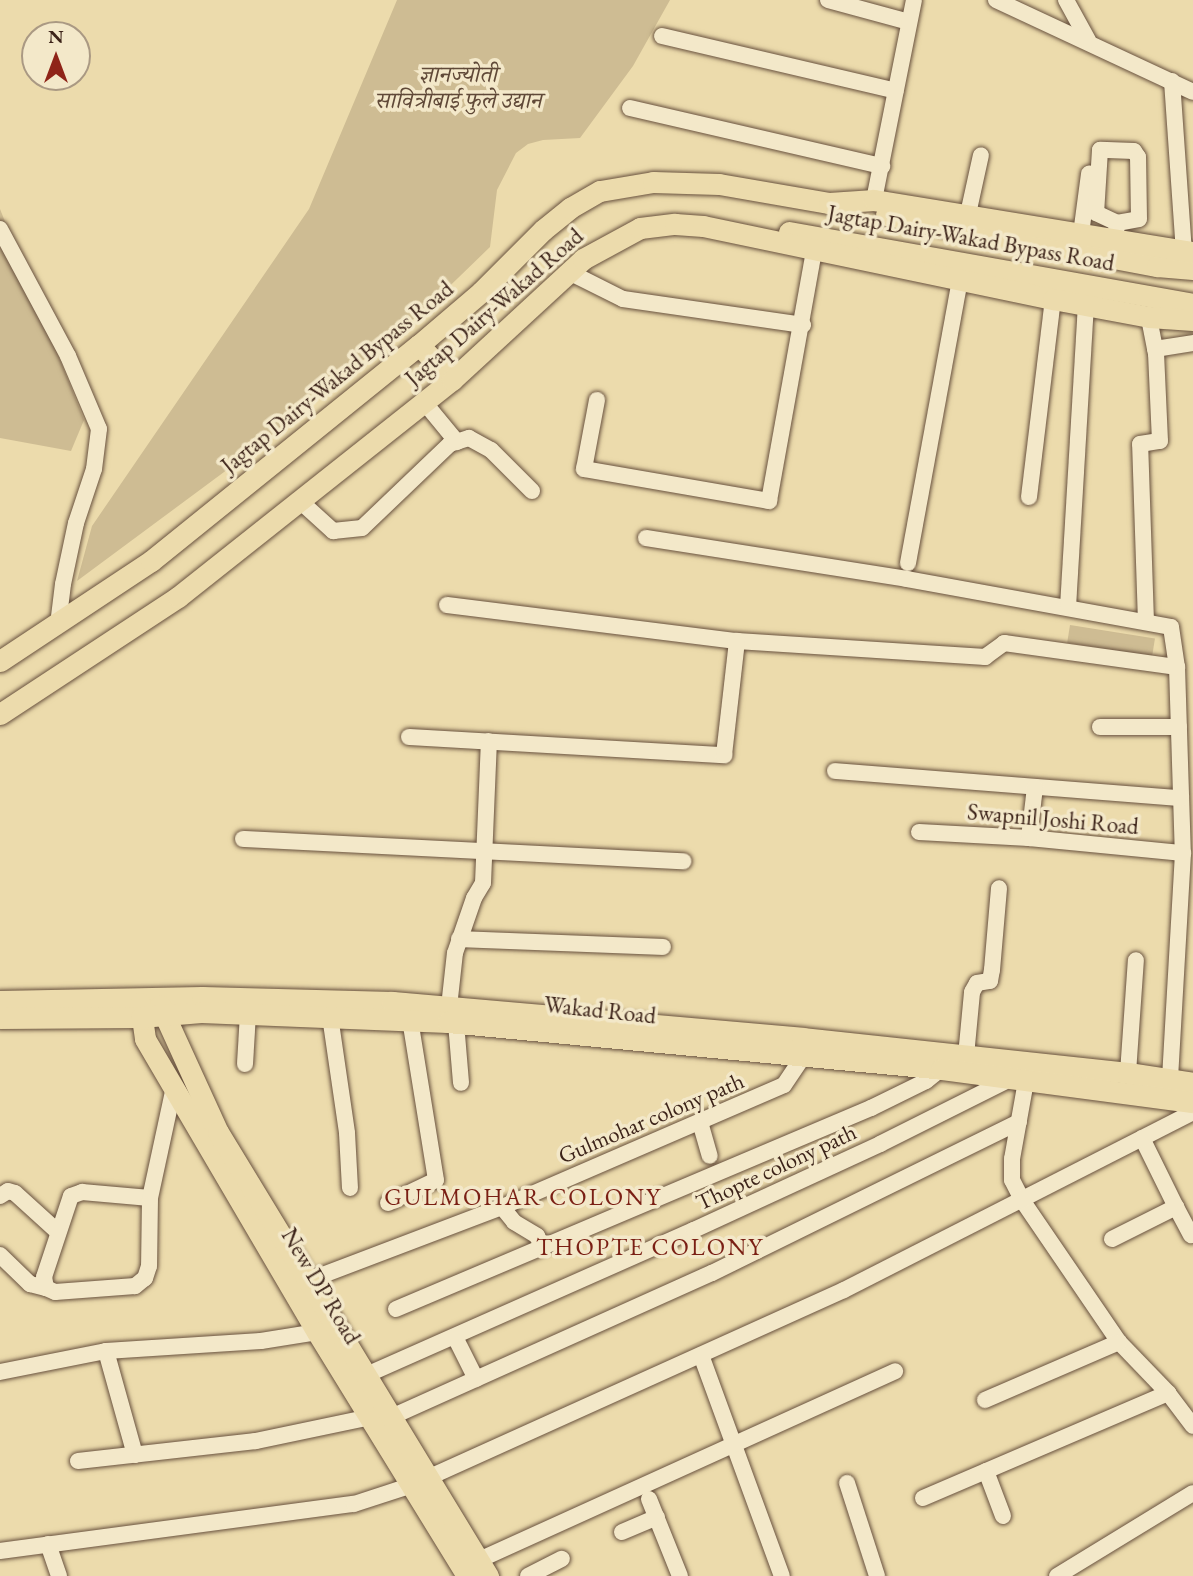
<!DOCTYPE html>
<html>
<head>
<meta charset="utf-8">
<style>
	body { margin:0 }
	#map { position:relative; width:1193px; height:1576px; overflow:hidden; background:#ecdbac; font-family:"EB Garamond","Noto Serif Devanagari",serif }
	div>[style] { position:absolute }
	.green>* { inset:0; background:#cebc93; transform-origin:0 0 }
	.roads { filter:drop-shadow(0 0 2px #68513e) drop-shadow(0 0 2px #68513e) }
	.minor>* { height:16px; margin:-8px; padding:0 8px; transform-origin:8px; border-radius:8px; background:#f3e8c9 }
	.major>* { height:21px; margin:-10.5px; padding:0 10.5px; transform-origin:10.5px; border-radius:10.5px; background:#ecdbac }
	span { translate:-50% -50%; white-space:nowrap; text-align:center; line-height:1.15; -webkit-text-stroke:7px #f3e8c9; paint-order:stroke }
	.park-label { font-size:23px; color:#604938; font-style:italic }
	.street-label { font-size:23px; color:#3c2319 }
	.neighbourhood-label { font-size:24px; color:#7a1f14; letter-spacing:2px }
	.north { position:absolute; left:21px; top:21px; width:70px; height:70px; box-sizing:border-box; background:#f3e8c9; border:2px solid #aa9983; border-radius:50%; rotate:0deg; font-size:19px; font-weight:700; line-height:28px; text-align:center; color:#3c2319 }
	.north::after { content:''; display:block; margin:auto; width:24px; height:32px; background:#8f2418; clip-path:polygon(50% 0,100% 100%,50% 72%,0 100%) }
</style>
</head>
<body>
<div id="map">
	<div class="green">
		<i style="clip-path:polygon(397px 0,670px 0,633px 66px,580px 138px,543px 140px,528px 144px,516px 153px,497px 190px,490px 247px,426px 309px,247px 455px,77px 581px,92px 526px,309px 209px)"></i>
		<i style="clip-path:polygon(0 209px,84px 420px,71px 451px,0 438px)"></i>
		<i style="left:1070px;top:625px;width:86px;height:18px;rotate:9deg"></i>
	</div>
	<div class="roads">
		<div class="minor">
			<i style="left:828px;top:0;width:84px;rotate:15.2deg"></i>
			<i style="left:996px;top:0;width:217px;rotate:25deg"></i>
			<i style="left:1066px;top:0;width:46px;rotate:61.2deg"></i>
			<i style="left:662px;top:36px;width:240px;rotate:13.2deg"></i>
			<i style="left:1172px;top:81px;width:170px;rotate:86deg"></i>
			<i style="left:630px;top:108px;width:259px;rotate:13deg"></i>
			<i style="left:874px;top:200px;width:204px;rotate:-78.7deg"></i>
			<i style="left:968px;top:214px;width:60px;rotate:-77.6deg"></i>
			<i style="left:0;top:229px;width:144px;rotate:61.8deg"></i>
			<i style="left:68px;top:356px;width:79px;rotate:67deg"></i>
			<i style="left:99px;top:429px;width:40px;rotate:97.1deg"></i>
			<i style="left:94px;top:469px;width:57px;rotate:108.4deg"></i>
			<i style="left:76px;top:523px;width:62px;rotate:102deg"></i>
			<i style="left:63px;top:584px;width:39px;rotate:97deg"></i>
			<i style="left:1081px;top:234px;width:61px;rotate:-82.4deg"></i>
			<i style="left:1115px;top:240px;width:17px;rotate:-83deg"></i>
			<i style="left:1117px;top:223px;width:22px;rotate:-10deg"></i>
			<i style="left:1139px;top:219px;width:62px;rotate:-90.9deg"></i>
			<i style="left:1138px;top:157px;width:7px;rotate:-124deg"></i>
			<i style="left:1134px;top:151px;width:34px;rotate:-178deg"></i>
			<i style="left:1100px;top:150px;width:63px;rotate:93.6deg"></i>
			<i style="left:1096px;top:213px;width:23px;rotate:25deg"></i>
			<i style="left:569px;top:272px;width:60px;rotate:26.6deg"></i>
			<i style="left:623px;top:299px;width:182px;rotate:8.2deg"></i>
			<i style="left:1155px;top:349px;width:38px;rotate:-9deg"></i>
			<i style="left:597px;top:400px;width:70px;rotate:100.7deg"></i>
			<i style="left:584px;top:469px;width:188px;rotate:9.8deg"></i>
			<i style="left:769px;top:501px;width:254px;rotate:-79.8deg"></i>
			<i style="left:424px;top:402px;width:52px;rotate:50.5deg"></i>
			<i style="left:1029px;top:497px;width:199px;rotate:-83.1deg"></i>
			<i style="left:300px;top:501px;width:45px;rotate:42.3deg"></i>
			<i style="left:333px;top:531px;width:29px;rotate:-6deg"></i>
			<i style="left:362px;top:528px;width:122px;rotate:-43.7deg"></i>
			<i style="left:450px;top:444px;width:20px;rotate:-18deg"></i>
			<i style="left:469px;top:438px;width:25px;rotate:29deg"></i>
			<i style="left:491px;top:450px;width:58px;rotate:45deg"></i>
			<i style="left:646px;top:538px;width:264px;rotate:8.9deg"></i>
			<i style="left:907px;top:579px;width:268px;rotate:10.3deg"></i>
			<i style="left:1171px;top:627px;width:40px;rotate:81.5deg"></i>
			<i style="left:1177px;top:667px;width:186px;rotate:88.2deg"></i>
			<i style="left:1183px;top:853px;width:226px;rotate:93.3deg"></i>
			<i style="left:908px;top:563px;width:287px;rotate:-79.6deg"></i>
			<i style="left:447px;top:605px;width:292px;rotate:7.1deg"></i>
			<i style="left:737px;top:641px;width:249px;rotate:3.7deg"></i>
			<i style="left:985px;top:657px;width:24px;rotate:-36deg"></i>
			<i style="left:1004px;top:643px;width:175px;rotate:7.9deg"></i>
			<i style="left:1068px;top:607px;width:303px;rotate:-86.6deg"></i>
			<i style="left:1146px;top:622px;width:178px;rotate:-91.9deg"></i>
			<i style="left:1140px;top:444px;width:20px;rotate:-9deg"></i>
			<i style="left:1160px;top:441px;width:87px;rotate:-92.6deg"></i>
			<i style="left:1156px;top:354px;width:38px;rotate:-101deg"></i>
			<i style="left:1100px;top:727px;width:79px"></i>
			<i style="left:409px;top:737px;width:316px;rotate:3.3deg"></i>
			<i style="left:724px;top:755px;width:115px;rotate:-83.5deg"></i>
			<i style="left:835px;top:771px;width:347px;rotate:4.5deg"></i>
			<i style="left:919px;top:832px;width:110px;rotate:3.1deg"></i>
			<i style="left:1029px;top:838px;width:155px;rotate:5.6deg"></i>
			<i style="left:1029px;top:838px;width:51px;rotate:-83.3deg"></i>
			<i style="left:243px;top:839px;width:441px;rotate:2.9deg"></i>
			<i style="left:459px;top:939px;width:204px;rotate:2.2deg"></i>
			<i style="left:330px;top:1016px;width:118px;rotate:81.7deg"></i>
			<i style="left:347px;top:1133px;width:55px;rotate:86.9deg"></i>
			<i style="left:448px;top:1016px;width:63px;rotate:-83.7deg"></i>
			<i style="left:455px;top:953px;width:58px;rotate:-70.9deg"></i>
			<i style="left:474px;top:898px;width:17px;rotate:-59deg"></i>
			<i style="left:483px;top:883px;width:142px;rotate:-87.6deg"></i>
			<i style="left:456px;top:1023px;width:60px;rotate:85.2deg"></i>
			<i style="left:966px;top:1056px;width:64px;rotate:-84.6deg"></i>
			<i style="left:972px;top:992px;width:10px;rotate:-61deg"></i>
			<i style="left:977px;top:983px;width:13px;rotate:-9deg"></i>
			<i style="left:990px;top:981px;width:11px;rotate:-80deg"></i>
			<i style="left:992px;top:970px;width:82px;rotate:-85.1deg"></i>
			<i style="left:245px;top:1064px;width:51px;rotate:-86.6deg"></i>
			<i style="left:1028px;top:1070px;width:90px;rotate:100.2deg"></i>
			<i style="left:1012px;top:1159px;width:21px;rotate:90deg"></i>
			<i style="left:1012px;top:1180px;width:22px;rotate:63deg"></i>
			<i style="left:1022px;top:1200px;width:172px;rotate:55.7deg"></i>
			<i style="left:1119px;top:1342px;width:71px;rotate:46.1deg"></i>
			<i style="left:1168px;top:1393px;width:41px;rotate:52.9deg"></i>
			<i style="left:1128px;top:1073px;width:113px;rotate:-86deg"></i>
			<i style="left:700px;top:1122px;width:35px;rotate:74deg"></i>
			<i style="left:0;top:1196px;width:9px;rotate:-32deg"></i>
			<i style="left:8px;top:1191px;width:7px;rotate:16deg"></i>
			<i style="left:15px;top:1193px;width:58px;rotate:42.2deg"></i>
			<i style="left:150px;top:1198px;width:68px;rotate:90.8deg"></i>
			<i style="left:149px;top:1266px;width:13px;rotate:108deg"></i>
			<i style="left:145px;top:1278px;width:13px;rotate:141deg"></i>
			<i style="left:135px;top:1286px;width:80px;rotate:175.7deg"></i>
			<i style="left:55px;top:1292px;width:10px;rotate:-156deg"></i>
			<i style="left:46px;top:1288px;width:11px;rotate:-100deg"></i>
			<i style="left:44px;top:1277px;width:85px;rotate:-71.6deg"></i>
			<i style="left:71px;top:1196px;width:12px;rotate:-20deg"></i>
			<i style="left:82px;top:1192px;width:68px;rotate:5deg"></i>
			<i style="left:150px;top:1198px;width:114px;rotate:-77.8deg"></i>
			<i style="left:388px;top:1203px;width:53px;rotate:-25.6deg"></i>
			<i style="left:436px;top:1180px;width:162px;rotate:-99.2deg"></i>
			<i style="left:502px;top:1207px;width:19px;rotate:51deg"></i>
			<i style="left:514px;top:1222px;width:27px;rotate:31deg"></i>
			<i style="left:537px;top:1236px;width:11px;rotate:63deg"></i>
			<i style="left:1176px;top:1207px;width:32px;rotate:62deg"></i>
			<i style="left:1112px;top:1239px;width:72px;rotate:-26.6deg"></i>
			<i style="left:1176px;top:1207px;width:77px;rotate:-116.2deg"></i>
			<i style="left:0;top:1255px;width:42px;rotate:44deg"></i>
			<i style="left:30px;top:1284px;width:16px;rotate:14deg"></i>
			<i style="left:307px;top:1281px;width:209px;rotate:-20.8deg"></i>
			<i style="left:502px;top:1207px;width:307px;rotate:-23.4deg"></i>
			<i style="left:784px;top:1085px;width:34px;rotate:-56deg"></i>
			<i style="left:396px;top:1309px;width:516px;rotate:-22.94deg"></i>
			<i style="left:871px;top:1108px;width:61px;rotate:-26.1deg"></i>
			<i style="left:926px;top:1081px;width:19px;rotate:-39deg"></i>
			<i style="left:455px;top:1337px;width:47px;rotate:63.4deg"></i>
			<i style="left:106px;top:1351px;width:108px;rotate:74.4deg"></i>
			<i style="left:701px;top:1355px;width:235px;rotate:69.9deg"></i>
			<i style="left:0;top:1372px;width:108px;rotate:-11.2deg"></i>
			<i style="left:106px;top:1351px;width:155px;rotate:-3.7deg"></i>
			<i style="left:261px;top:1341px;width:57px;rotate:-9.1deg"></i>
			<i style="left:364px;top:1376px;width:361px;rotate:-23.9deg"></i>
			<i style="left:694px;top:1230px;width:205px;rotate:-24.8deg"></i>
			<i style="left:880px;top:1144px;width:148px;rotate:-26.6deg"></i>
			<i style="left:985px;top:1400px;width:146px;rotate:-23.4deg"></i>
			<i style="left:389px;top:1418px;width:354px;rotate:-24.2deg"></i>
			<i style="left:712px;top:1273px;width:342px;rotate:-26.2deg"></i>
			<i style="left:78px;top:1461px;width:179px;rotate:-6.4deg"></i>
			<i style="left:256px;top:1441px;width:117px;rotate:-11.8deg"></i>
			<i style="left:986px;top:1471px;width:48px;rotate:69.3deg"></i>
			<i style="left:847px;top:1483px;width:98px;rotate:72.1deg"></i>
			<i style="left:923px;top:1498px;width:267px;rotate:-23.2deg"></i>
			<i style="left:649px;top:1499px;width:83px;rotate:68.1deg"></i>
			<i style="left:622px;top:1532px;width:38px;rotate:-23deg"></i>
			<i style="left:48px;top:1544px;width:34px;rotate:71deg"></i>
			<i style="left:0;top:1551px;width:357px;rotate:-7.6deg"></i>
			<i style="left:354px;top:1504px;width:61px;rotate:-18.1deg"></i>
			<i style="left:412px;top:1485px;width:474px;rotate:-24.3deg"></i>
			<i style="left:844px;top:1290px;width:392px;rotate:-27deg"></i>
			<i style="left:479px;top:1560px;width:457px;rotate:-24.4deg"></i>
			<i style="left:528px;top:1576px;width:38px;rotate:-27deg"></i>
			<i style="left:1057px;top:1576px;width:159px;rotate:-31.4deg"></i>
		</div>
		<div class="major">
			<i style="left:886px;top:215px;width:276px;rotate:10.7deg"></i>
			<i style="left:1157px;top:266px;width:36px;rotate:5deg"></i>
			<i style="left:789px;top:232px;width:410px;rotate:10.1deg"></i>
			<i style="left:419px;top:345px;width:48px;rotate:46.7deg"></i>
			<i style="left:0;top:661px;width:181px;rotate:-33.5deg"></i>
			<i style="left:151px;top:561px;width:344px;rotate:-38.9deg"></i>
			<i style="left:419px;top:345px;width:82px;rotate:-40.5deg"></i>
			<i style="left:481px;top:292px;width:88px;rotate:-45deg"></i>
			<i style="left:543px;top:230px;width:35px;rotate:-39deg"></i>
			<i style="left:570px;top:208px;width:34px;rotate:-30deg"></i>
			<i style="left:600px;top:191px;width:54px;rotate:-9.6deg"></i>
			<i style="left:653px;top:182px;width:66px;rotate:1.7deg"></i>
			<i style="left:719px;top:184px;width:112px;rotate:9.8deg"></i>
			<i style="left:829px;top:203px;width:45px;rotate:-3.8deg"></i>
			<i style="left:874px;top:200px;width:323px;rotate:9.3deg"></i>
			<i style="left:0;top:714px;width:213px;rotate:-33.3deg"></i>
			<i style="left:178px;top:597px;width:350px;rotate:-38.4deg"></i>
			<i style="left:452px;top:380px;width:178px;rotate:-42.7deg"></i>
			<i style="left:583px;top:259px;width:65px;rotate:-28.5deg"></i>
			<i style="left:640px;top:228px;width:35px;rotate:-7deg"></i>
			<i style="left:675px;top:224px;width:28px;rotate:4deg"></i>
			<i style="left:703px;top:226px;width:358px;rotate:11.8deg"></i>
			<i style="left:1053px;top:299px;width:98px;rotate:10.6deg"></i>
			<i style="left:1149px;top:317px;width:44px;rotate:3.9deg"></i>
			<i style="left:0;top:1001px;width:202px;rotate:-1.1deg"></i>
			<i style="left:202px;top:997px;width:190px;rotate:1.5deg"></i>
			<i style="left:392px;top:1002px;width:412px;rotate:5deg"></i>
			<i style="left:802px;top:1038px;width:328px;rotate:6.1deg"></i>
			<i style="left:1128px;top:1073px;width:66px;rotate:8.7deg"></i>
			<i style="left:140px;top:1003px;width:36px;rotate:82deg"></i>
			<i style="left:145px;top:1039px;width:340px;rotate:59.6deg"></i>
			<i style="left:317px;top:1332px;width:286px;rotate:58.4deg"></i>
			<i style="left:160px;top:1005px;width:140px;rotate:65.5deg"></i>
			<i style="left:218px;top:1132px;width:520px;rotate:58.7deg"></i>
			<i style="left:0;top:1018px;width:141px;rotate:-0.4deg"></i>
			<i style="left:141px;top:1017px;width:60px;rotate:-4.8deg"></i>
			<i style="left:201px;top:1012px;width:247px;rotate:2.3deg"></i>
			<i style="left:448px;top:1022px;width:495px;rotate:5.4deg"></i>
			<i style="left:941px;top:1069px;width:254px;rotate:7.5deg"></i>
		</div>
	</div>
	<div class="park-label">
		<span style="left:458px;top:87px">ज्ञानज्योती<br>सावित्रीबाई फुले उद्यान</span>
	</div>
	<div class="street-label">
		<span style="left:971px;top:238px;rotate:10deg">Jagtap Dairy-Wakad Bypass Road</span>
		<span style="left:494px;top:307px;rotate:-41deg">Jagtap Dairy-Wakad Road</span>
		<span style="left:337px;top:377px;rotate:-39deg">Jagtap Dairy-Wakad Bypass Road</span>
		<span style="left:1053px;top:819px;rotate:5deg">Swapnil Joshi Road</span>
		<span style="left:600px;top:1010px;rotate:6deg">Wakad Road</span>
		<span style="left:651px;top:1118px;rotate:-23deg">Gulmohar colony path</span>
		<span style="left:776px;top:1167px;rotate:-25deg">Thopte colony path</span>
		<span style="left:321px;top:1286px;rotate:59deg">New DP Road</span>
	</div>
	<div class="neighbourhood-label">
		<span style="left:523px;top:1197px">GULMOHAR COLONY</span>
		<span style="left:650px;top:1247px">THOPTE COLONY</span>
	</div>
	<div class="north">N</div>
</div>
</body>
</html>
